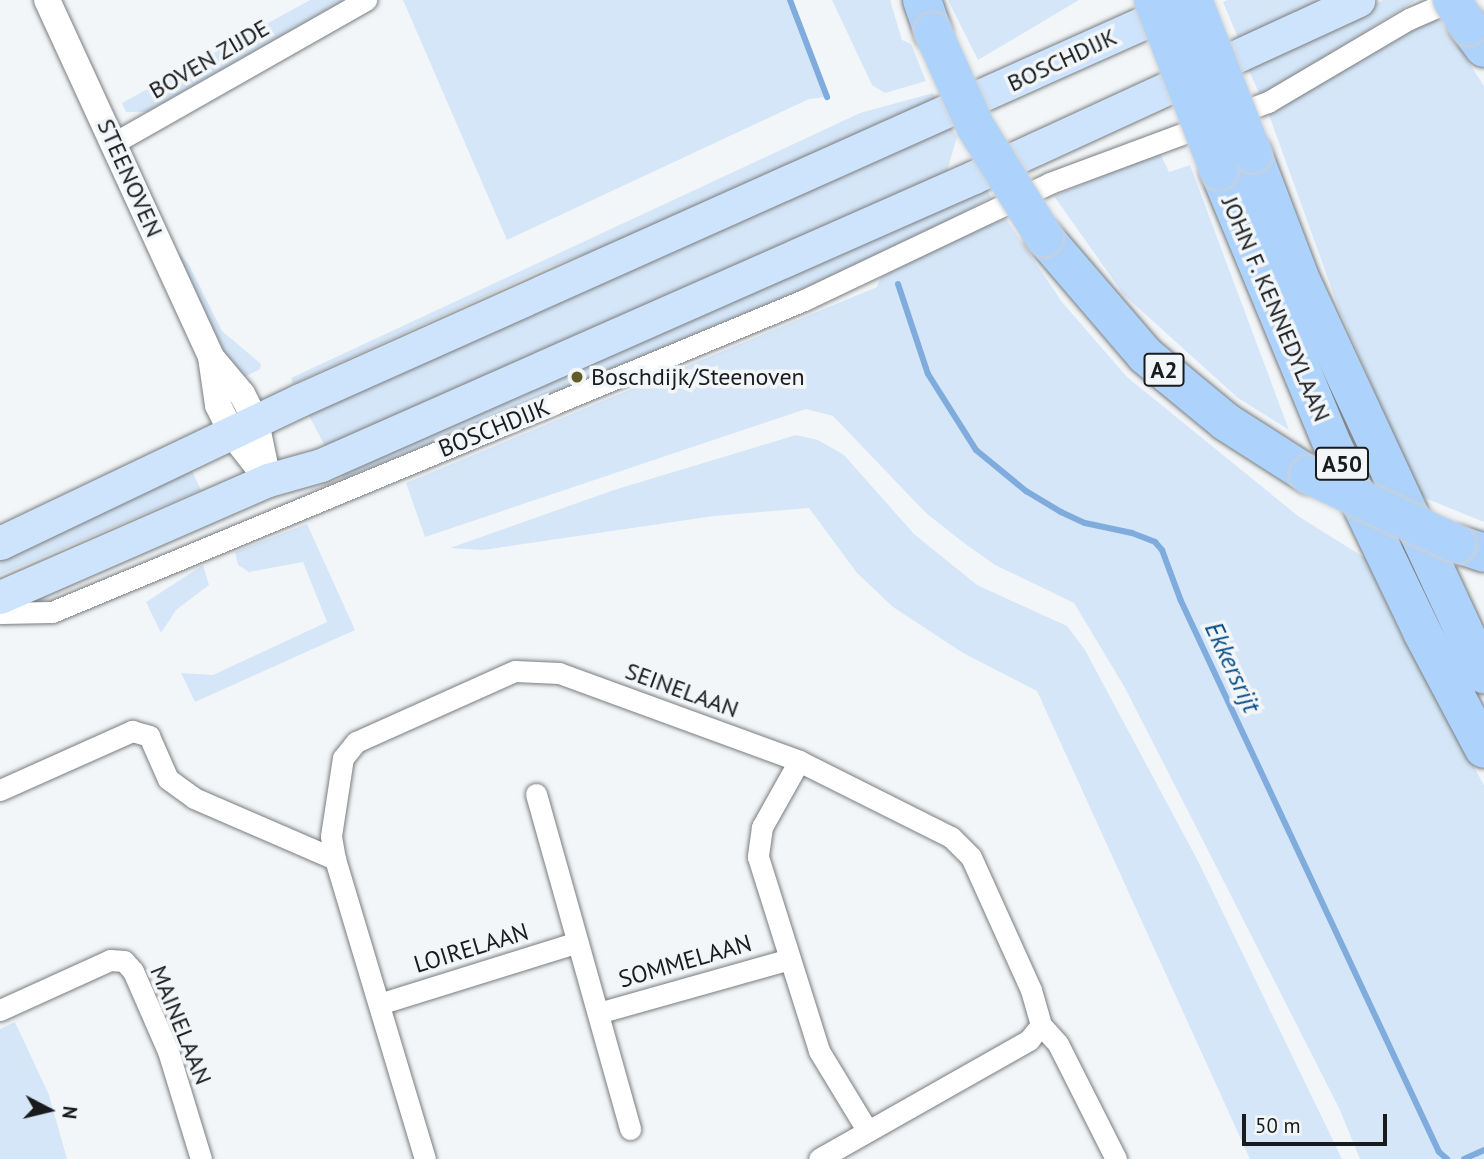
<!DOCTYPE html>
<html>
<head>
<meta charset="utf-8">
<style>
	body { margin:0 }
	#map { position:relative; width:1484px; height:1159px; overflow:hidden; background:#f3f6f8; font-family:"PT Sans",sans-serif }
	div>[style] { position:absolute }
	.green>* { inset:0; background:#d5e6f8 }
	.stream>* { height:6px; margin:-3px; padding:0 3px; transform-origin:3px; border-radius:3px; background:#7facdd }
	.roads { filter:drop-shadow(0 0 2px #7a7d7f) drop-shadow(0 0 2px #7a7d7f) }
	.minor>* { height:21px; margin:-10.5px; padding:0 10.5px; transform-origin:10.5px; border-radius:10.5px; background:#fff }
	.tertiary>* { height:26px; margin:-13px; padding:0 13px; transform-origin:13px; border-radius:13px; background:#fff }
	.primary>* { height:33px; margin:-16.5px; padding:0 16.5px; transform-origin:16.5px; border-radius:16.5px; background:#cee4fd }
	.motorway>* { height:38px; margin:-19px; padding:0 19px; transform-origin:19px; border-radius:19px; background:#add2fb }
	.bridges { filter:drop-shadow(0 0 2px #d1d1d2) drop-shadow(0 0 2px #d1d1d2) }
	.motorway-bridge>* { height:38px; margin:-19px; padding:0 19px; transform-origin:19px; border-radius:19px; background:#add2fb }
	.dots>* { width:19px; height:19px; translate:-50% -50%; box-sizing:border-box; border:4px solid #f3f6f8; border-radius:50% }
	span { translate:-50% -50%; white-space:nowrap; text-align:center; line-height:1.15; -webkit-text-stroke:7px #f3f6f8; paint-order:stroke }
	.shield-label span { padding:2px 5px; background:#f3f6f8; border:2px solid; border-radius:5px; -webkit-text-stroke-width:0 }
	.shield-label { font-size:23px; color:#1a1b1c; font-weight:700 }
	.street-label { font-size:24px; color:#1a1b1c }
	.poi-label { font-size:24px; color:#1a1b1c }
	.left { translate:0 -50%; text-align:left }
	.water-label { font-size:26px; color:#094e89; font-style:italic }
	.north { position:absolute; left:14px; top:1075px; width:70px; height:70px; -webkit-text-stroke:5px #f3f6f8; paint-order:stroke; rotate:97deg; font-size:19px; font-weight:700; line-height:28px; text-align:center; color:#1a1b1c }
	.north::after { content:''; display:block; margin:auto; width:24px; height:32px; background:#1a1b1c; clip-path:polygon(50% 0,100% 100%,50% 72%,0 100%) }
	.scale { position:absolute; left:1242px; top:1114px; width:145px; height:32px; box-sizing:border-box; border:4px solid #1a1b1c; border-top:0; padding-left:9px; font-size:21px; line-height:24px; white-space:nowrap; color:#1a1b1c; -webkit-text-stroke:5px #f3f6f8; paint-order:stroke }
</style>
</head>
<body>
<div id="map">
	<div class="green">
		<i style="clip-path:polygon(310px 0,344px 0,147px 112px,126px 112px,122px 103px)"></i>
		<i style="clip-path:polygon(403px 0,789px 0,826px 97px,809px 99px,507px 240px)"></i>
		<i style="clip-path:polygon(832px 0,890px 0,902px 40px,911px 44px,926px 81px,885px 93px,872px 85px)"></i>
		<i style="clip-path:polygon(948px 0,1079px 0,978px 60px)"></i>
		<i style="clip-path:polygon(1227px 0,1336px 0,1242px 47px,1223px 2px)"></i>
		<i style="clip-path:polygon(1383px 0,1416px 0,1261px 97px,1248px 69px)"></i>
		<i style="clip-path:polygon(1436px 12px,1484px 86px,1484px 522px,1420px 496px,1339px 309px,1269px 115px)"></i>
		<i style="clip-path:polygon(933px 93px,939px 106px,660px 228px,551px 266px,293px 384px,291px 378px,860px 113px)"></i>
		<i style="clip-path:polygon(949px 124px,957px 137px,945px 178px,326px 448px,307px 412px)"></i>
		<i style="clip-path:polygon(1160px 153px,1169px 172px,1190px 165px,1289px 430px,1238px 398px,1124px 295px,1054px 196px)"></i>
		<i style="clip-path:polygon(983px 183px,991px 197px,885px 256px,343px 479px,338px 469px)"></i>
		<i style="clip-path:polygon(1006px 219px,1062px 302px,1127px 377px,1298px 516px,1365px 558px,1402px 637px,1484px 785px,1484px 1159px,1360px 1159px,1339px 1108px,1189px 813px,1125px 688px,1074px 603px,995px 565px,964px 543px,926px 513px,833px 416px,806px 409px,425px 537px,406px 483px,877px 287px,880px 278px,971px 229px)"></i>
		<i style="clip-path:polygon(169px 241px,189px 265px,222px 331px,261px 364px,260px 369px,241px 379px,225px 361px)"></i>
		<i style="clip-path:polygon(796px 435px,818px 440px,844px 455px,914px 534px,977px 585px,1067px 626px,1085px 650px,1198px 861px,1342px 1159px,1250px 1159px,1037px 691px,963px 653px,893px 607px,857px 573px,809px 508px,714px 516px,483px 550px,450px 548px,614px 490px)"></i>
		<i style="clip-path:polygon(190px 467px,201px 490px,0 575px,0 554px)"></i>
		<i style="clip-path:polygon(307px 524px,355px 630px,195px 702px,181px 673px,213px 675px,327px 622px,303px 562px,249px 572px,238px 565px,235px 552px)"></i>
		<i style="clip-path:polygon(203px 565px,209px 585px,176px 610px,161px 633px,146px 602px)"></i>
		<i style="clip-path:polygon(15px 1022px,49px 1095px,67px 1159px,0 1159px,0 1029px)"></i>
	</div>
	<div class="stream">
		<i style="left:790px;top:0;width:104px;rotate:69.1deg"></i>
		<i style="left:898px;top:284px;width:95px;rotate:71.6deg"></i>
		<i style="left:928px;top:374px;width:90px;rotate:57.7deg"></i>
		<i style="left:976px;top:450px;width:65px;rotate:39.4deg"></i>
		<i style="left:1026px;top:491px;width:41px;rotate:31deg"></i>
		<i style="left:1061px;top:512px;width:26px;rotate:25deg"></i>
		<i style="left:1085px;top:523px;width:48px;rotate:12deg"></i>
		<i style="left:1132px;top:533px;width:25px;rotate:21deg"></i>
		<i style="left:1155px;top:542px;width:11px;rotate:49deg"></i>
		<i style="left:1162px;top:550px;width:54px;rotate:69.6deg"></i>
		<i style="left:1181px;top:601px;width:608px;rotate:64.91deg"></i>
		<i style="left:1439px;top:1152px;width:11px;rotate:41deg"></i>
		<i style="left:1464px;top:1159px;width:22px;rotate:-24deg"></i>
	</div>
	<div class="roads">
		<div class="minor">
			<i style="left:114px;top:143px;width:290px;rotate:-29.6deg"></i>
			<i style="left:0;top:613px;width:52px;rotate:-1.1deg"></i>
			<i style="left:52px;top:612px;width:814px;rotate:-22.53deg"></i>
			<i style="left:804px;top:300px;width:272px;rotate:-25.4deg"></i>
			<i style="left:1050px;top:183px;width:233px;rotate:-20.4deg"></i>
			<i style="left:1268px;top:102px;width:164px;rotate:-30.5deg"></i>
			<i style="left:1409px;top:19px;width:48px;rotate:-23.4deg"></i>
			<i style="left:799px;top:761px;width:76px;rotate:119.3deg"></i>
			<i style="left:762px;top:827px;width:30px;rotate:98deg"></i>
			<i style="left:758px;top:857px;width:203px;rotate:72.5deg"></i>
			<i style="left:819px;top:1051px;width:92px;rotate:58.7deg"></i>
			<i style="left:0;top:790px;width:145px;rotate:-24.1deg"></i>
			<i style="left:132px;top:731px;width:18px;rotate:16deg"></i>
			<i style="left:149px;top:736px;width:47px;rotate:66.2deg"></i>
			<i style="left:168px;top:779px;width:32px;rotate:36deg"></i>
			<i style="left:194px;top:798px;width:154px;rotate:23.4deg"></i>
			<i style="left:536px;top:794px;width:348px;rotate:74.3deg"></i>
			<i style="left:379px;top:1004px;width:208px;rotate:-17.3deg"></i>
			<i style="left:0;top:1010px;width:121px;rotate:-24.4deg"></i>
			<i style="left:110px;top:960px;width:14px;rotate:4deg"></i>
			<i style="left:124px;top:961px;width:13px;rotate:48deg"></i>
			<i style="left:133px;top:971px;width:87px;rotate:66.4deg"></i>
			<i style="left:168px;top:1051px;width:113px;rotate:73deg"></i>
			<i style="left:598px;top:1013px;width:196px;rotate:-15.7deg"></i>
			<i style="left:1041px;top:1025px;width:25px;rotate:48deg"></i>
			<i style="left:1058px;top:1044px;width:129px;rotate:63.2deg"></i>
			<i style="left:425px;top:1159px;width:313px;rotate:-106.7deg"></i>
			<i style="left:335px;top:859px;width:23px;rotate:-100deg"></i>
			<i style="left:331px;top:836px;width:79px;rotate:-81.3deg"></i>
			<i style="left:343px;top:758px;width:21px;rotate:-51deg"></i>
			<i style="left:356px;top:742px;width:174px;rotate:-24.1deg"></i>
			<i style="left:515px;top:671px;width:44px;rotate:2.6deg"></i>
			<i style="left:559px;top:673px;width:256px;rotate:20.1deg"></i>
			<i style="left:799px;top:761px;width:170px;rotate:26.6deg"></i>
			<i style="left:951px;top:837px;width:28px;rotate:45deg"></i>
			<i style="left:971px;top:857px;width:146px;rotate:65.7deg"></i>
			<i style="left:1031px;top:990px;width:36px;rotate:74deg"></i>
			<i style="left:1041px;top:1025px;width:19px;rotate:129deg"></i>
			<i style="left:1029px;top:1040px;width:241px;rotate:150.5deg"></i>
		</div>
		<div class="tertiary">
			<i style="left:47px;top:0;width:393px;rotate:65.3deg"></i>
			<i style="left:211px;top:357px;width:48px;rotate:50deg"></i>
			<i style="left:242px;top:394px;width:31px;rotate:63deg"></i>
			<i style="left:256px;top:422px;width:59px;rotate:78.3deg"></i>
			<i style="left:211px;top:357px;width:49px;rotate:81.7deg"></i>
			<i style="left:218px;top:405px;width:32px;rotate:64deg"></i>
			<i style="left:232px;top:434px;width:53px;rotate:51.8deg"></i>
		</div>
		<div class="primary">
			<i style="left:0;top:543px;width:332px;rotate:-25.5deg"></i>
			<i style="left:300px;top:400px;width:967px;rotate:-24.1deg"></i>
			<i style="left:0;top:597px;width:292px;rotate:-23.6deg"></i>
			<i style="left:268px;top:480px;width:55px;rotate:-15.8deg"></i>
			<i style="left:321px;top:465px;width:714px;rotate:-23.8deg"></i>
			<i style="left:974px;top:177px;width:423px;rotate:-24.7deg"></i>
		</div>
		<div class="motorway">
			<i style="left:922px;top:0;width:34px;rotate:71deg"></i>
			<i style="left:1468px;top:26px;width:27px;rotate:54deg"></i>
			<i style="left:1253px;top:154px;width:133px;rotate:69.2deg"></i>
			<i style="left:1300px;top:278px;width:437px;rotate:65.1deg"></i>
			<i style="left:1219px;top:171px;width:300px;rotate:67.5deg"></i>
			<i style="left:1334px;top:448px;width:204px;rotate:64.4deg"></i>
			<i style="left:1422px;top:632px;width:132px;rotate:62.1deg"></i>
			<i style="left:1044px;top:237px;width:155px;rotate:49.4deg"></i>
			<i style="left:1145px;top:355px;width:105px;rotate:39.6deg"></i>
			<i style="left:1226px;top:422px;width:98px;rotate:32.6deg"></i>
			<i style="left:1457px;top:544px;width:28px;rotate:18deg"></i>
		</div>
	</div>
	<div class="bridges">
		<div class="motorway-bridge">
			<i style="left:1153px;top:0;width:183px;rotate:68.9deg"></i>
			<i style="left:1193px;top:0;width:165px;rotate:68.7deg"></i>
			<i style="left:1452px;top:0;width:31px;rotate:58deg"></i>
			<i style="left:933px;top:32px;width:103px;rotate:65.9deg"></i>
			<i style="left:975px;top:126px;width:131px;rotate:58.1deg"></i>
			<i style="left:1309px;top:475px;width:163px;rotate:25deg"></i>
		</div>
	</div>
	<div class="dots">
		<i style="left:577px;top:377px;background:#635c28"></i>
	</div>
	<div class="shield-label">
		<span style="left:1164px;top:370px">A2</span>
		<span style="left:1342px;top:464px">A50</span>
	</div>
	<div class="street-label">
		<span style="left:209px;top:59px;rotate:-30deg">BOVEN ZIJDE</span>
		<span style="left:1062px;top:60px;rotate:-25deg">BOSCHDIJK</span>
		<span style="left:130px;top:178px;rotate:66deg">STEENOVEN</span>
		<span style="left:1276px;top:309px;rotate:67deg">JOHN F. KENNEDYLAAN</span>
		<span style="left:494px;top:428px;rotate:-22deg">BOSCHDIJK</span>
		<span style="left:682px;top:690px;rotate:20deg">SEINELAAN</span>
		<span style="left:471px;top:948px;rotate:-17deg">LOIRELAAN</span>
		<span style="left:685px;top:961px;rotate:-16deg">SOMMELAAN</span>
		<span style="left:181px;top:1025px;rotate:68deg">MAINELAAN</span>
	</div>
	<div class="poi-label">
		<span class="left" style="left:591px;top:377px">Boschdijk/Steenoven</span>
	</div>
	<div class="water-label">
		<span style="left:1233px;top:667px;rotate:65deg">Ekkersrijt</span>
	</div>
	<div class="north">N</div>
	<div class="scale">50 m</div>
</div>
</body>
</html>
